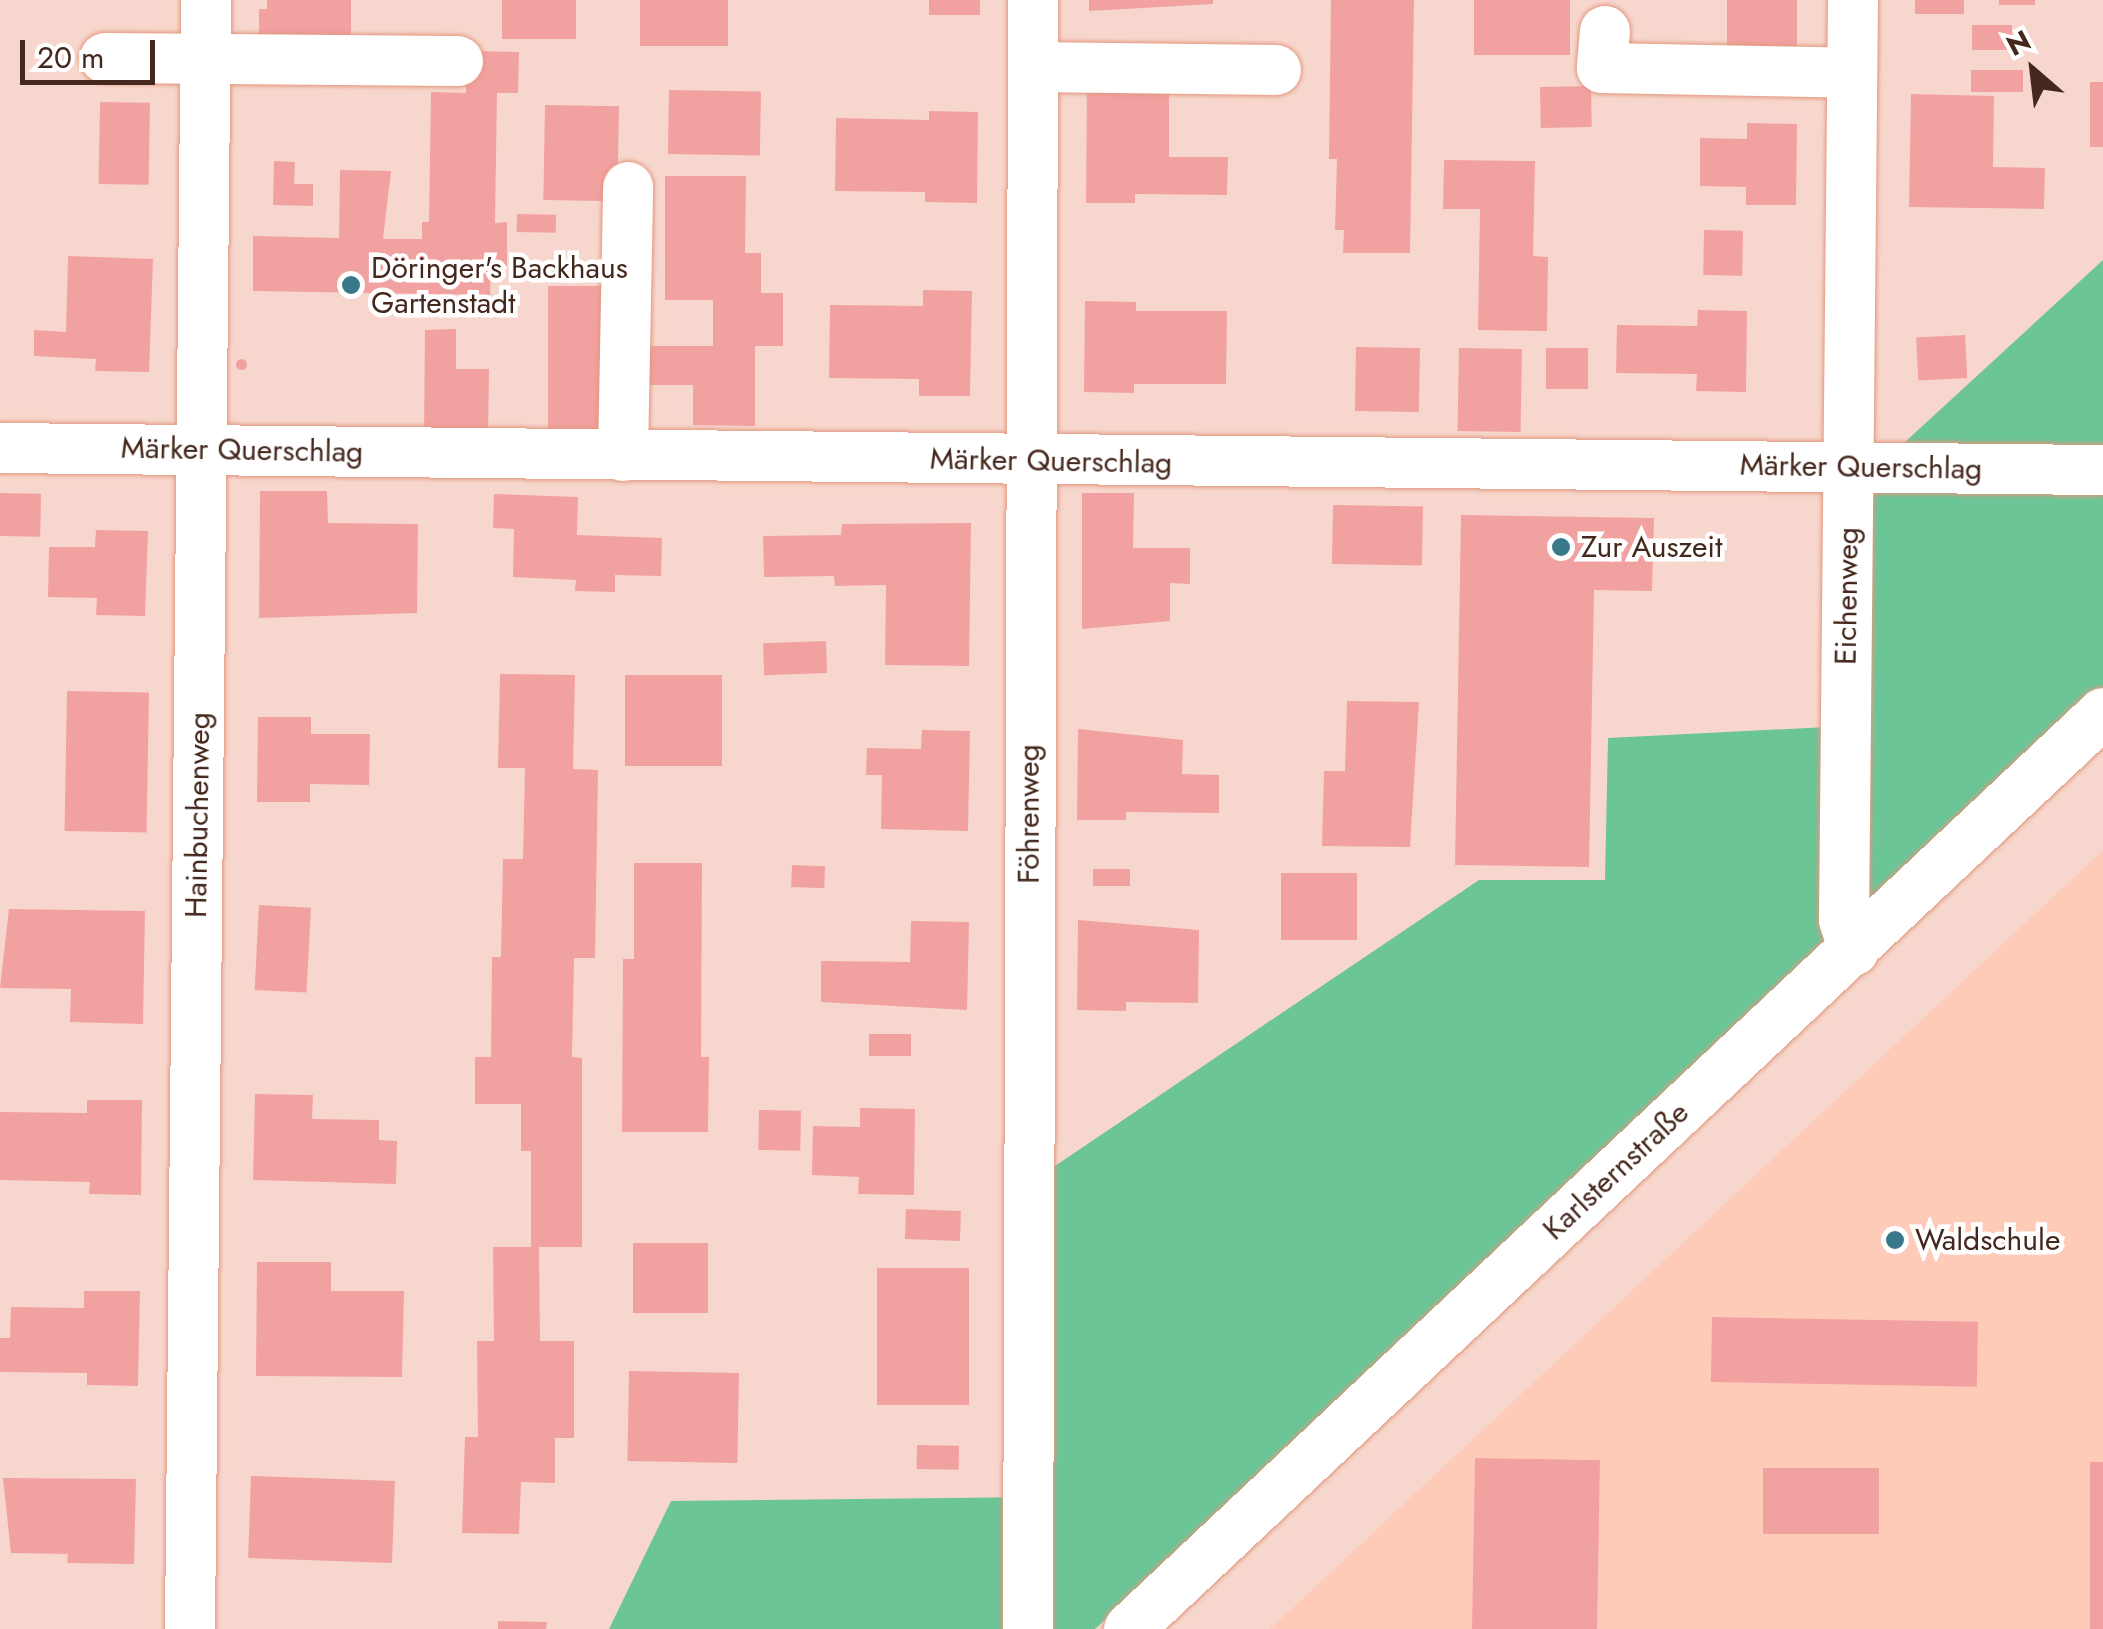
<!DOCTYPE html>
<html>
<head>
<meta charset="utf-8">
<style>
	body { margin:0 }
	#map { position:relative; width:2103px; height:1629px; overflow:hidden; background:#f7d7cd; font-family:Jost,sans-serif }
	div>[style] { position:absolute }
	.built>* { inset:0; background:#ffcbb9 }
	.forest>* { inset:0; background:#6cc597 }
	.building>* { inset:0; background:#f2a1a1; transform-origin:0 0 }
	.round { border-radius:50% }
	.roads { filter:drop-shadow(0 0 2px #e2987e) drop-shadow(0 0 2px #e2987e) }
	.minor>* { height:50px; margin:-25px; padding:0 25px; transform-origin:25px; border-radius:25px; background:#fff }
	.dots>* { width:28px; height:28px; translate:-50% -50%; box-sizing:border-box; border:5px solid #fff; border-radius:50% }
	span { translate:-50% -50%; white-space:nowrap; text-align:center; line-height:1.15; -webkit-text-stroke:9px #fff; paint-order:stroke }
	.poi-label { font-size:30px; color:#45281d }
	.left { translate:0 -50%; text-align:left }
	.street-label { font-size:30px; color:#45281d }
	.north { position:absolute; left:1983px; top:20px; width:100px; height:100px; -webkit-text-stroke:8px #fff; paint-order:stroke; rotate:332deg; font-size:28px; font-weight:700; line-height:40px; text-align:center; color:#45281d }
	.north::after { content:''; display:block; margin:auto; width:35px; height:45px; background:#45281d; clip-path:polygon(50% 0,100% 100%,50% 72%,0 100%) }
	.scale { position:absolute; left:20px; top:40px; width:135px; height:45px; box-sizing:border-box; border:5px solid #45281d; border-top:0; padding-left:12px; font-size:30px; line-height:35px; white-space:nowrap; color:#45281d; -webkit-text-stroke:8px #fff; paint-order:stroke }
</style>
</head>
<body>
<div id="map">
	<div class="built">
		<i style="clip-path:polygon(2103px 850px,2103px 1629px,1270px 1629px)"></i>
	</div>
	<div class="forest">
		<i style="clip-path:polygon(2103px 260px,2103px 688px,1095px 1629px,609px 1629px,671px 1501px,1044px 1497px,1049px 1170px,1479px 880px,1605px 880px,1608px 738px,1866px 725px,1868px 476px)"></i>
	</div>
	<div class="building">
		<i style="clip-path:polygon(267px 0,351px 0,351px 42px,259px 41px,259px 9px,267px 9px)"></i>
		<i style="left:502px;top:0;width:74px;height:39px"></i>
		<i style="left:640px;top:0;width:88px;height:46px"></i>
		<i style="left:929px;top:0;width:51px;height:15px"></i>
		<i style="clip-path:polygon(1089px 0,1213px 0,1213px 4px,1089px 11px)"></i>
		<i style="clip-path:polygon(1331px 0,1414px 0,1410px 253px,1343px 253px,1344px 230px,1335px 230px,1337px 159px,1329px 159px)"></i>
		<i style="left:1474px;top:0;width:96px;height:55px"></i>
		<i style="left:1727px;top:0;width:70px;height:46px"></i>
		<i style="left:1915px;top:0;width:49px;height:14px"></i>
		<i style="left:1999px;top:0;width:36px;height:5px"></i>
		<i style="left:1972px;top:25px;width:40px;height:25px"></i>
		<i style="clip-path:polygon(466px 51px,519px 52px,518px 93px,497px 93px,495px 223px,507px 222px,507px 266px,491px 266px,490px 295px,253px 291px,253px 236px,339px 238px,340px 170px,391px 171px,383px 239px,422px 239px,422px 222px,429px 222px,431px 92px,466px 93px)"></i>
		<i style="left:1971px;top:70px;width:52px;height:22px"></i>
		<i style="clip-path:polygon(1087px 80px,1169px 80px,1169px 157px,1228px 157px,1227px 195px,1135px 194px,1135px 203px,1086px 203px)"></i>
		<i style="left:2090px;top:82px;width:13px;height:65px"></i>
		<i style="left:1591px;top:86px;width:41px;height:51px;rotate:89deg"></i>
		<i style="left:669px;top:90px;width:92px;height:64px;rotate:1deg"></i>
		<i style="clip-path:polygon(1911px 94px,1994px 96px,1993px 167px,2045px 168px,2044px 209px,1909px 207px)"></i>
		<i style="left:100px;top:102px;width:50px;height:82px;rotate:1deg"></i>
		<i style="left:545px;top:105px;width:74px;height:95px;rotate:1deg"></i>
		<i style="clip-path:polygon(929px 111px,978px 112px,977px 203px,925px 202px,925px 192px,835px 191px,836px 118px,929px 120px)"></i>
		<i style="clip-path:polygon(1747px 123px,1797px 124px,1796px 205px,1746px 205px,1746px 187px,1700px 186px,1700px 138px,1747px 139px)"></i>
		<i style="clip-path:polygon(1444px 160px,1535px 161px,1533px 256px,1548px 257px,1547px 331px,1478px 330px,1480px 209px,1443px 209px)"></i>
		<i style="clip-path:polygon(274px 161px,295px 162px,294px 184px,313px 184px,313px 206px,273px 205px)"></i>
		<i style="clip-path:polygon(665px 176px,746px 176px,745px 253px,761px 253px,761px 293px,783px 293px,783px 346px,755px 346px,755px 426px,693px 425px,693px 385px,644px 385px,644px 346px,713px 346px,713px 300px,665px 300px)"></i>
		<i style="left:517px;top:214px;width:39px;height:18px;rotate:1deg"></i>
		<i style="left:1704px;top:230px;width:39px;height:45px;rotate:1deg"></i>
		<i style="clip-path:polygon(68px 256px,153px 259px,149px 372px,95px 371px,96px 359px,34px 356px,34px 330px,66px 332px)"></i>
		<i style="left:548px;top:286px;width:60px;height:149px"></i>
		<i style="clip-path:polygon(923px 290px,972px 291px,970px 396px,919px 396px,919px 379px,829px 378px,830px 305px,923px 306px)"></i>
		<i style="clip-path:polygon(1085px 301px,1136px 302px,1136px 311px,1227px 311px,1226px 384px,1134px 384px,1134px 393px,1084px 392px)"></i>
		<i style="clip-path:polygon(1698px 310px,1747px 311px,1746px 392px,1696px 391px,1697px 374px,1616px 373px,1617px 325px,1697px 326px)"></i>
		<i style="clip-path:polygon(456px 329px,456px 369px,489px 369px,488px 436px,424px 435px,425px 330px)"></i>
		<i style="left:1965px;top:335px;width:43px;height:49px;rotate:87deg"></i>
		<i style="left:1356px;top:347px;width:64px;height:64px;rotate:1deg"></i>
		<i style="left:1459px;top:348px;width:63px;height:83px;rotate:1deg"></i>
		<i style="left:1546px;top:348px;width:42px;height:41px"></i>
		<i class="round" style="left:235.5px;top:358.5px;width:11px;height:11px"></i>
		<i style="clip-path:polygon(260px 491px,327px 491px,328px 523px,418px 524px,417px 613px,259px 618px)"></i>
		<i style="left:0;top:493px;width:41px;height:43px;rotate:1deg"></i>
		<i style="clip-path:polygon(1082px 493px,1134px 493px,1133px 548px,1190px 548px,1190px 584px,1170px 583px,1170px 621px,1082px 629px)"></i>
		<i style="clip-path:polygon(494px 494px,578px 497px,577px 535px,662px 538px,661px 576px,615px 575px,615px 592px,575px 591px,576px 580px,513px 577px,514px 529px,493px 528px)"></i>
		<i style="left:1333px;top:505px;width:90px;height:59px;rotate:1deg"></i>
		<i style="clip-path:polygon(1461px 515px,1654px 518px,1652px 591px,1594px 590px,1589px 867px,1455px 865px)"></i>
		<i style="clip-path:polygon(971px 523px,969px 666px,885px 665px,886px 585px,835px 586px,834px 576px,764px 577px,763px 536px,841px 535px,842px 524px)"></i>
		<i style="clip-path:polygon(96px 530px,148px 531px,145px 616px,96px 615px,97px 598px,48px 597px,49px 547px,95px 547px)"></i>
		<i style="left:826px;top:641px;width:32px;height:63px;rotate:88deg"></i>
		<i style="clip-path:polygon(500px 674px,575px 675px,573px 769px,598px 770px,595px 958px,574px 958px,572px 1057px,582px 1058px,582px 1247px,539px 1247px,540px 1341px,574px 1341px,574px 1438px,555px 1438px,555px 1483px,521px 1482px,519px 1534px,462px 1533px,465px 1437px,478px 1437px,477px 1341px,494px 1341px,493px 1247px,531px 1247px,531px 1151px,521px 1151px,521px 1104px,475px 1104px,475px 1057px,491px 1057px,492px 957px,501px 957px,503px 859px,523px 859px,525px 768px,498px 768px)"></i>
		<i style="left:625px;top:675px;width:97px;height:91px"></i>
		<i style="left:67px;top:691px;width:82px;height:140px;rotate:1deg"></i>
		<i style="clip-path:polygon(1347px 701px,1419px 702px,1410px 847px,1322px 846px,1324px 771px,1345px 771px)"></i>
		<i style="clip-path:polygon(258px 717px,311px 717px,311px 734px,370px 734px,369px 785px,310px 784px,310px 802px,257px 802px)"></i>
		<i style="clip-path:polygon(1078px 729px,1183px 740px,1182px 774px,1219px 775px,1219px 813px,1126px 812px,1126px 820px,1077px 820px)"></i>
		<i style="clip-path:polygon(922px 730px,970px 731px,968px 831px,881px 829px,882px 775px,866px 775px,867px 748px,921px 749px)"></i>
		<i style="clip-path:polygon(634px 863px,702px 863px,701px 1057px,709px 1057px,708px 1132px,622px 1132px,623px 959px,634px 959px)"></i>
		<i style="left:792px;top:865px;width:33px;height:22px;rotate:2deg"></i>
		<i style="left:1093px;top:869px;width:37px;height:17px"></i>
		<i style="left:1357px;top:873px;width:67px;height:76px;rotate:90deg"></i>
		<i style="left:259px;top:905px;width:52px;height:85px;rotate:3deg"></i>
		<i style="clip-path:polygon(9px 909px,145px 911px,143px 1024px,70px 1022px,71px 989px,0 988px)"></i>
		<i style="clip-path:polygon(1078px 920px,1199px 930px,1198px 1003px,1126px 1002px,1126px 1011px,1077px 1010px)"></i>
		<i style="clip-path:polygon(911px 921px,969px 922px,967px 1010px,821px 1002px,821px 961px,910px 962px)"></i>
		<i style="left:869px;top:1034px;width:42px;height:22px"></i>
		<i style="clip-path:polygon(255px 1094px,313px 1095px,312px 1119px,379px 1120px,379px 1140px,397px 1141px,396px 1184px,253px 1180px)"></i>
		<i style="clip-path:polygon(87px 1100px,142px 1100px,141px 1195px,89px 1194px,90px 1182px,0 1180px,0 1112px,87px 1113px)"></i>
		<i style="clip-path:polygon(860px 1108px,915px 1109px,914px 1195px,858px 1194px,859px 1177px,812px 1175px,813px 1126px,860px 1127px)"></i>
		<i style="left:759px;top:1110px;width:42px;height:40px;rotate:1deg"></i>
		<i style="left:906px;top:1209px;width:55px;height:30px;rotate:2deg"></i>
		<i style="left:633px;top:1243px;width:75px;height:70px"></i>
		<i style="clip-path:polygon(257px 1262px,331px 1262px,331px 1291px,404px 1291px,402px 1377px,256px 1376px)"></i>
		<i style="left:877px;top:1268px;width:92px;height:137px"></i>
		<i style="clip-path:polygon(84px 1291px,140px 1291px,138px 1386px,87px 1385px,87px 1373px,0 1372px,0 1338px,10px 1338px,11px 1307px,84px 1308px)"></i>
		<i style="left:1712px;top:1317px;width:266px;height:65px;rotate:1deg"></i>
		<i style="left:629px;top:1371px;width:110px;height:90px;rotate:1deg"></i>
		<i style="left:917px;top:1445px;width:42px;height:24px;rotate:1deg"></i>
		<i style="left:1475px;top:1458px;width:125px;height:171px;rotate:1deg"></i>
		<i style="left:2090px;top:1462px;width:13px;height:167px"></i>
		<i style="left:1763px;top:1468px;width:116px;height:66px"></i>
		<i style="left:251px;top:1476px;width:144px;height:82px;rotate:2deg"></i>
		<i style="clip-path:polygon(3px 1478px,136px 1479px,134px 1564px,67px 1563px,68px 1554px,11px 1553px)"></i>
		<i style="clip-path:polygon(498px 1621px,547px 1622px,546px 1629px,498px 1629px)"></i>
	</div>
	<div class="roads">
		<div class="minor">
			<i style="left:1853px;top:0;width:920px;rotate:90.56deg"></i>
			<i style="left:1844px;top:920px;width:32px;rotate:72deg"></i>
			<i style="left:1605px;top:31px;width:37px;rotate:95deg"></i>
			<i style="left:1602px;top:68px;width:250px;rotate:1.1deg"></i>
			<i style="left:105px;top:58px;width:353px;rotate:0.5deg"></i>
			<i style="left:1033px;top:67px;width:243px;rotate:0.7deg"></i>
			<i style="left:0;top:448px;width:2103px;rotate:0.6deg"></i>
			<i style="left:623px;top:456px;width:269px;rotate:-88.9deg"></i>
			<i style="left:190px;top:1629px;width:1629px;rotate:-89.44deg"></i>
			<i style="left:1028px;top:1629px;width:1629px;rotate:-89.82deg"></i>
			<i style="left:1129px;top:1629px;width:1337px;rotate:-43.24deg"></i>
		</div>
	</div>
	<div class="dots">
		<i style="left:351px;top:285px;background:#37788b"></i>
		<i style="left:1561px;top:547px;background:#37788b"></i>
		<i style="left:1895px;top:1240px;background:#37788b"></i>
	</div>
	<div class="poi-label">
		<span class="left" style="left:371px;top:285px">Döringer's Backhaus<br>Gartenstadt</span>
		<span class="left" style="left:1581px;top:547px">Zur Auszeit</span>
		<span class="left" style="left:1915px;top:1240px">Waldschule</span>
	</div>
	<div class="street-label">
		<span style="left:242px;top:450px;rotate:1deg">Märker Querschlag</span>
		<span style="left:1051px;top:461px;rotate:1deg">Märker Querschlag</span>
		<span style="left:1861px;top:467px;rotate:1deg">Märker Querschlag</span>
		<span style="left:1847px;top:596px;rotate:-89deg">Eichenweg</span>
		<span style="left:1029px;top:814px;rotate:-90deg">Föhrenweg</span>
		<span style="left:198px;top:815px;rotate:-89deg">Hainbuchenweg</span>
		<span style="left:1616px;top:1171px;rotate:-43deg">Karlsternstraße</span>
	</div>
	<div class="north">N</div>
	<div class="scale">20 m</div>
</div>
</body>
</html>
